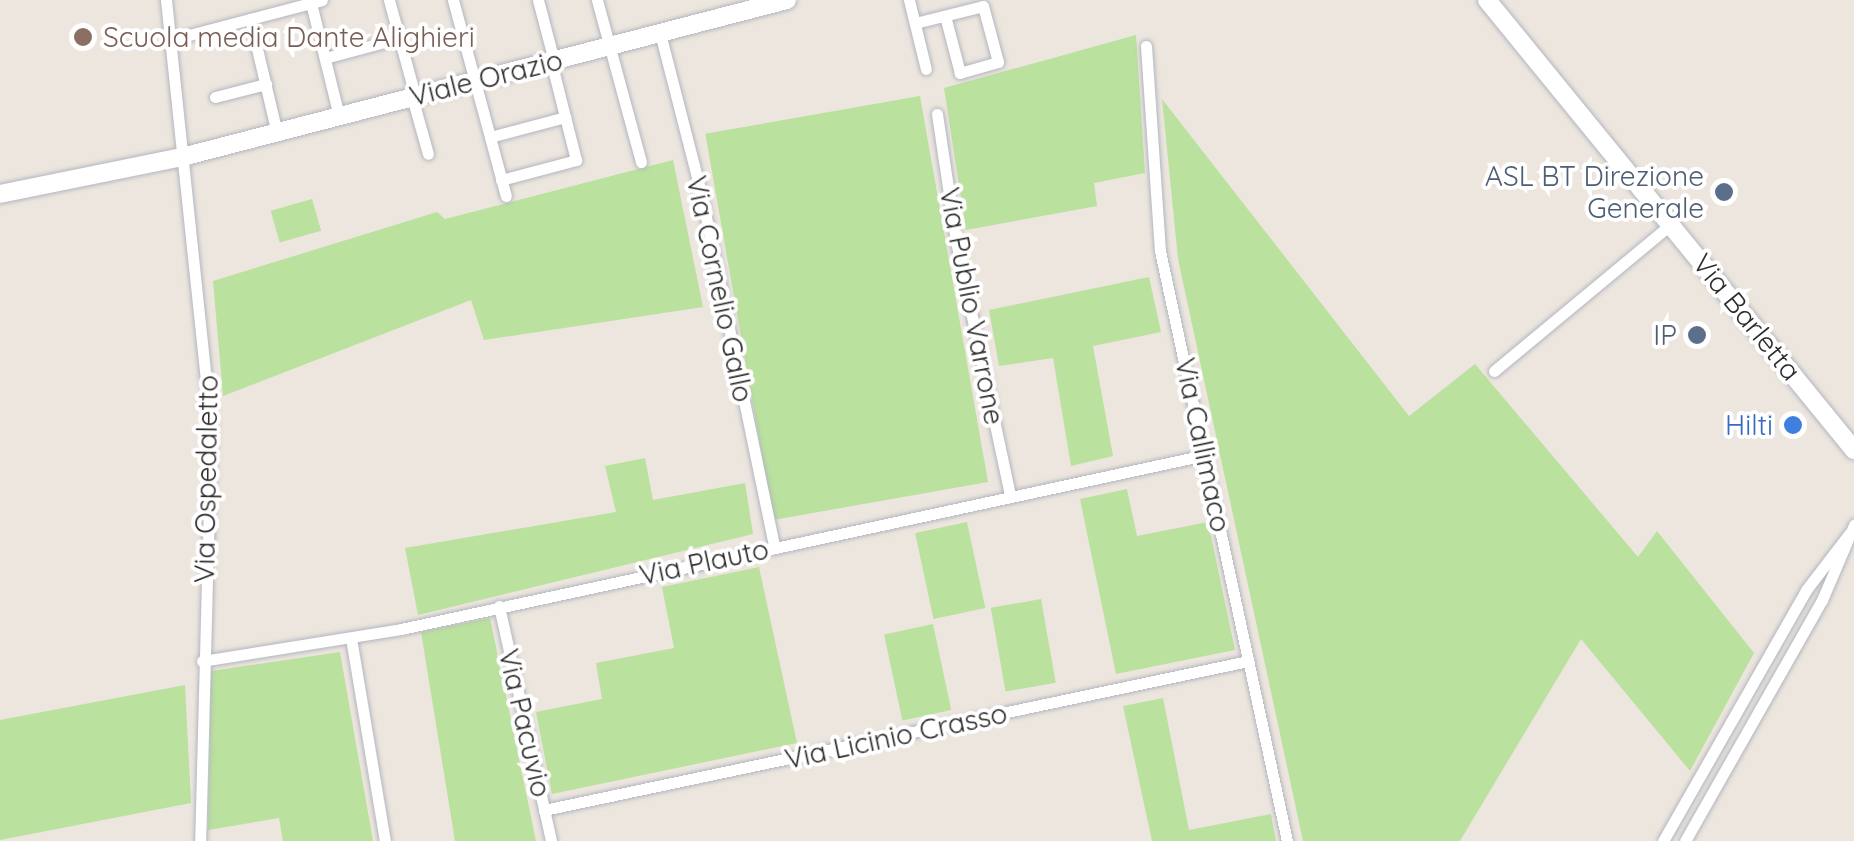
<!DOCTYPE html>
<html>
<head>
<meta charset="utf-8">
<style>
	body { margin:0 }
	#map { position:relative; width:1854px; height:841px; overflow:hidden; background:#ede6df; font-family:Quicksand,sans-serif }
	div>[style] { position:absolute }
	.green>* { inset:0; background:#bae19e; transform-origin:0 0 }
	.roads { filter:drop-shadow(0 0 2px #b2b6bf) drop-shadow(0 0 2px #b2b6bf) }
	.street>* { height:11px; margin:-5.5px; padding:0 5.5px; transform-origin:5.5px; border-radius:5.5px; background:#fff }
	.secondary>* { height:18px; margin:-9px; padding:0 9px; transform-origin:9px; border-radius:9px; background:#fff }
	.dots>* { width:28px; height:28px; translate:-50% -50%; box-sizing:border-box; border:5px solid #fff; border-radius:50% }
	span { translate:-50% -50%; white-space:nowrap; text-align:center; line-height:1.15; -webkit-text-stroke:8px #fff; paint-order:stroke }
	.education-label { font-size:28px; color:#785e54 }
	.left { translate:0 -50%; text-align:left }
	.street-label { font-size:28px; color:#2c2c2c }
	.service-label { font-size:28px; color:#4e5e75 }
	.right { translate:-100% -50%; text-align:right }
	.shop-label { font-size:28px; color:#366cbe }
</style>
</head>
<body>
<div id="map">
	<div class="green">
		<i style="clip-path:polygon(1136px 35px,1145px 173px,1094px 183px,1097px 206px,966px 230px,944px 88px)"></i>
		<i style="left:920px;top:96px;width:392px;height:218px;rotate:80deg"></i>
		<i style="clip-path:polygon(1162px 99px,1409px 416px,1475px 364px,1638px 557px,1657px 531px,1754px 653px,1690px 771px,1581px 639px,1460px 841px,1303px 841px,1178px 259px)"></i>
		<i style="clip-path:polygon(673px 160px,703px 307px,484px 340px,471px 300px,223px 396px,213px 281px,437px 212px,445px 219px)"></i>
		<i style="left:312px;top:199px;width:33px;height:43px;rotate:74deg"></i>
		<i style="clip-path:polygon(1149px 277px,1161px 332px,1093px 346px,1113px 456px,1071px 466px,1053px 358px,999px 366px,989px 310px)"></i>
		<i style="clip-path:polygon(645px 458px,653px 500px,745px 483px,753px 534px,418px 615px,405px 548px,616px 512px,605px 466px)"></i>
		<i style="clip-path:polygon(1127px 489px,1137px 536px,1208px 522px,1235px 650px,1116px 674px,1080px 499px)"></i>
		<i style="left:967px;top:522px;width:88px;height:53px;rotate:78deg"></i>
		<i style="clip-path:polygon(759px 567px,797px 743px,552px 794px,536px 712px,602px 699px,596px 663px,674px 648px,662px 587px)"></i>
		<i style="left:1041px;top:599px;width:85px;height:51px;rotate:80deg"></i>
		<i style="clip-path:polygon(490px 618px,536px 841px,455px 841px,421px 632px)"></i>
		<i style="left:933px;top:624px;width:88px;height:50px;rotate:78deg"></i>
		<i style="clip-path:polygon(340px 652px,373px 841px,283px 841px,279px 818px,208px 830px,211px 671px)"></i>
		<i style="clip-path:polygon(185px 685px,191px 803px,0 840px,0 720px)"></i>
		<i style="clip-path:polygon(1163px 698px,1189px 830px,1271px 814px,1276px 841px,1152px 841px,1123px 706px)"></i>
	</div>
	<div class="roads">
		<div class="street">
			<i style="left:166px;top:0;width:429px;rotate:84deg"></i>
			<i style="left:211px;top:427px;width:414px;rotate:91.5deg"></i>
			<i style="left:389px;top:0;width:99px;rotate:74.8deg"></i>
			<i style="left:453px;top:0;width:203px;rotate:74.9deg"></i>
			<i style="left:538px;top:0;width:63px;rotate:75.3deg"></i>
			<i style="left:597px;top:0;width:168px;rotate:74.8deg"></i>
			<i style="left:909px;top:0;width:71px;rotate:76.2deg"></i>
			<i style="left:311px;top:3px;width:116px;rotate:76.1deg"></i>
			<i style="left:250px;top:19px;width:117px;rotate:76.7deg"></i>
			<i style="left:915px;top:23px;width:70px;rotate:-14deg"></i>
			<i style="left:983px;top:6px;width:58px;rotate:75deg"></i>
			<i style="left:998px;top:62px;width:40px;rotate:164deg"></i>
			<i style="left:960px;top:73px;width:59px;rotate:-104.7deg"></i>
			<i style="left:660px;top:33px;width:165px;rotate:75.6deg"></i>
			<i style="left:701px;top:193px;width:361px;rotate:78.3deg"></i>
			<i style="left:170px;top:40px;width:157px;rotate:-14.7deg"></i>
			<i style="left:1146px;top:46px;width:205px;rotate:86.1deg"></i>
			<i style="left:1160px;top:251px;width:604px;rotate:77.85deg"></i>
			<i style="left:325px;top:58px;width:77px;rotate:-15.1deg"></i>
			<i style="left:215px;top:97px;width:53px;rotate:-14.3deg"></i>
			<i style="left:412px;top:97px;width:59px;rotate:74.3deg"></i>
			<i style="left:937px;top:114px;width:128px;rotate:81.5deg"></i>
			<i style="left:956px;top:241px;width:261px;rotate:78deg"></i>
			<i style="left:490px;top:137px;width:78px;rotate:-14.9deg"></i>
			<i style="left:501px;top:180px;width:78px;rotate:-14.9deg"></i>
			<i style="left:576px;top:160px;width:102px;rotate:-104.2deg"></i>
			<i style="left:1494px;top:371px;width:231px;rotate:-39.7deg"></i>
			<i style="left:499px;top:606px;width:241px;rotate:77.5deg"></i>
			<i style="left:351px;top:638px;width:206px;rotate:80.5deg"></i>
			<i style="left:202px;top:661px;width:202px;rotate:-9.1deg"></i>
			<i style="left:401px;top:629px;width:823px;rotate:-12.21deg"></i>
			<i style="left:544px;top:810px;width:720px;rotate:-11.95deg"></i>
			<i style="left:1663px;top:841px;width:289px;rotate:-60.3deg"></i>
			<i style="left:1806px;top:590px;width:71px;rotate:-52.5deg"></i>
			<i style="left:1685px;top:841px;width:277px;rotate:-60.4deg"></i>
			<i style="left:1822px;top:600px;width:82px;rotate:-66.9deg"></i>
		</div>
		<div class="secondary">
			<i style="left:1487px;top:0;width:581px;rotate:50.8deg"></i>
			<i style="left:0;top:194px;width:190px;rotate:-11.5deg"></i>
			<i style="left:186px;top:156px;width:621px;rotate:-14.55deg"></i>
		</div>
	</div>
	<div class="dots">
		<i style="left:83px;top:37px;background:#8d6e63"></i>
		<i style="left:1724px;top:192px;background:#5c6f8a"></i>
		<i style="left:1697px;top:335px;background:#5c6f8a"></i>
		<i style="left:1793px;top:425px;background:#3f7fe0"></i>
	</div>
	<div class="education-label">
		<span class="left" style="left:103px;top:37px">Scuola media Dante Alighieri</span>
	</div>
	<div class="street-label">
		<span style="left:486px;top:78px;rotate:-14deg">Viale Orazio</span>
		<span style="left:720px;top:289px;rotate:78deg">Via Cornelio Gallo</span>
		<span style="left:972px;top:306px;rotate:79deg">Via Publio Varrone</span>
		<span style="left:1747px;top:317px;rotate:51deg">Via Barletta</span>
		<span style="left:1203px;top:445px;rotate:78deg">Via Callimaco</span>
		<span style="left:206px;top:479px;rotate:-89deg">Via Ospedaletto</span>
		<span style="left:704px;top:562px;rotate:-12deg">Via Plauto</span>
		<span style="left:525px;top:723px;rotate:77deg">Via Pacuvio</span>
		<span style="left:896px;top:736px;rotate:-12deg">Via Licinio Crasso</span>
	</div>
	<div class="service-label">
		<span class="right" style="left:1704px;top:192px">ASL BT Direzione<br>Generale</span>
		<span class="right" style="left:1677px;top:335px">IP</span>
	</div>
	<div class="shop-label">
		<span class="right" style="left:1773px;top:425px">Hilti</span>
	</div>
</div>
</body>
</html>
